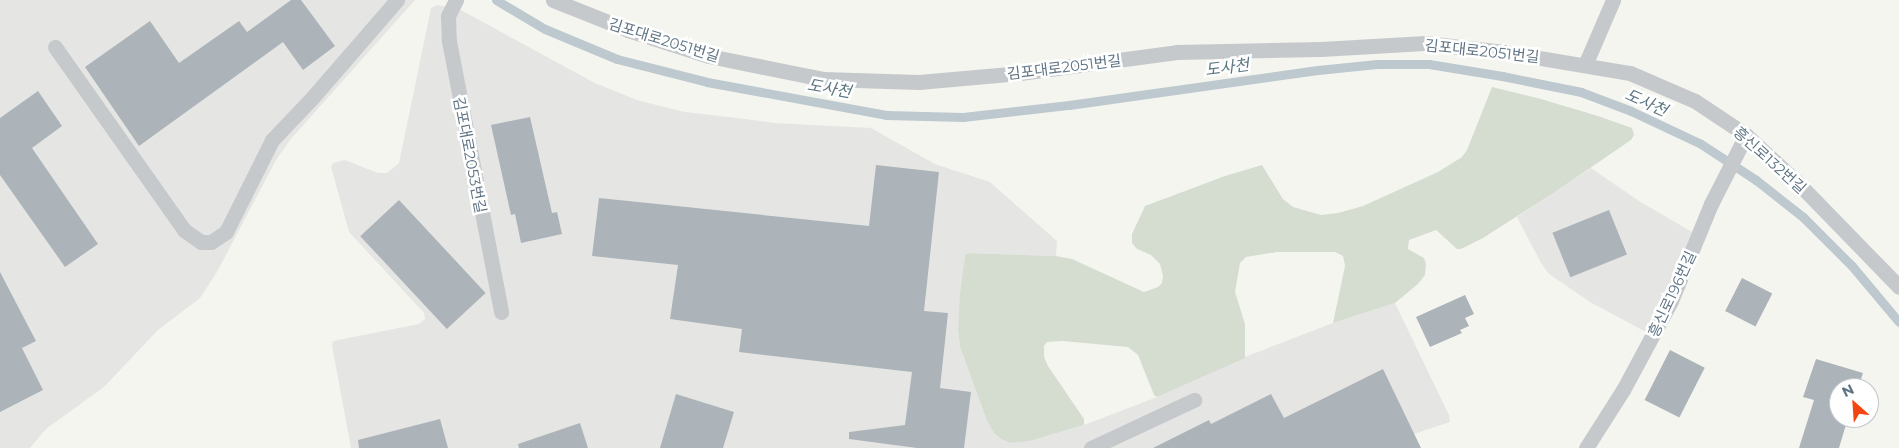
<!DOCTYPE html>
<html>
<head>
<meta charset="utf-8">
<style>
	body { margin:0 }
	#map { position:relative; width:1899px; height:448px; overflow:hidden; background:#f5f5f0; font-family:Montserrat,"Noto Sans KR",sans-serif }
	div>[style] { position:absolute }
	.built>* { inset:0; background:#e5e6e3 }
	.green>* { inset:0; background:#d5ddd1 }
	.stream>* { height:9px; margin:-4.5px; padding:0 4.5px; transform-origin:4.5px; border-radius:4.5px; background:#bdc9ce }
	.building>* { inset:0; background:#acb4b9; transform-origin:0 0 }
	.lane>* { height:15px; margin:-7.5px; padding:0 7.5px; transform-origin:7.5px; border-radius:7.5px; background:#c6c9cc }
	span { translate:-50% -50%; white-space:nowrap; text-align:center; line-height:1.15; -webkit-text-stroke:5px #fff; paint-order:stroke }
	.street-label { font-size:15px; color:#607484 }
	.water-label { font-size:16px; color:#5c7782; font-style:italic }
	.north { position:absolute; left:1829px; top:378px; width:50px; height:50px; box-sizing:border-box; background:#fff; border:1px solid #bfc7ce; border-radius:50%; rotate:334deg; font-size:14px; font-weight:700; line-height:20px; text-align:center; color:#607484 }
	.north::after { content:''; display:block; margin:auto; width:18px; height:22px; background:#f44511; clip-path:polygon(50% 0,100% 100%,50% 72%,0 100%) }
</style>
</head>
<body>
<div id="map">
	<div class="built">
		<i style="clip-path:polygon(0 0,415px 0,290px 140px,276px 160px,217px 272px,200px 298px,158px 330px,104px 387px,46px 429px,30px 448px,0 448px)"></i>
		<i style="clip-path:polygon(437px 5px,459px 9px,595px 83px,637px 100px,685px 112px,737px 118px,775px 123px,871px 128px,935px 164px,990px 182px,1057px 241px,1056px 256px,968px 253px,965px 255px,958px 330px,960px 347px,987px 421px,1001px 439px,1010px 443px,1030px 441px,1084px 425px,1157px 397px,1232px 362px,1333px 323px,1395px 303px,1449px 415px,1450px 422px,1372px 448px,351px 448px,332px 346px,333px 341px,419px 324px,425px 319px,424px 313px,349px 232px,331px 167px,333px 163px,345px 160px,378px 173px,387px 173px,399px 163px,431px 8px)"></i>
		<i style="clip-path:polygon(1591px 168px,1639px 201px,1692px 232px,1663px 301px,1646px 332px,1590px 302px,1549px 274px,1541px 263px,1517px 217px)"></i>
	</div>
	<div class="green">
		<i style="clip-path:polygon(1492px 87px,1541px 99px,1598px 116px,1632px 128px,1634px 135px,1631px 140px,1552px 194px,1483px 238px,1461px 249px,1457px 249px,1436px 230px,1409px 240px,1408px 249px,1424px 258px,1426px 264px,1425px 275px,1418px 284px,1395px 303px,1333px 323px,1345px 266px,1343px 256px,1335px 252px,1277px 252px,1246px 257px,1240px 263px,1235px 292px,1245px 324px,1245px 358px,1157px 397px,1154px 395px,1138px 355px,1128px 347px,1062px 341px,1047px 342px,1044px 346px,1044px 357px,1048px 366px,1084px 419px,1084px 425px,1030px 441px,1010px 443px,1001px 439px,994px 433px,987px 421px,960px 347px,958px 330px,960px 294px,965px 255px,968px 253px,1056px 256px,1072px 259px,1144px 292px,1158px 287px,1162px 283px,1163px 276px,1160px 264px,1151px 255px,1137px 249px,1132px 243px,1132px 234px,1145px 206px,1225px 176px,1262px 165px,1283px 199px,1293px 207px,1321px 215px,1338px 213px,1363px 206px,1438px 172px,1462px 157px,1467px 150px)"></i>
	</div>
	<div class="stream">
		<i style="left:496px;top:0;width:57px;rotate:30.6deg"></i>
		<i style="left:545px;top:29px;width:78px;rotate:22.6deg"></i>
		<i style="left:617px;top:59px;width:93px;rotate:14.3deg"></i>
		<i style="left:707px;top:82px;width:182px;rotate:10.4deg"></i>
		<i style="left:886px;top:115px;width:77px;rotate:1.5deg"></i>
		<i style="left:963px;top:117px;width:107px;rotate:-6.5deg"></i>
		<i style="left:1069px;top:105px;width:251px;rotate:-8deg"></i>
		<i style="left:1318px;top:70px;width:59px;rotate:-5.8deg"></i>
		<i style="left:1377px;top:64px;width:52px"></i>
		<i style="left:1429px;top:64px;width:74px;rotate:9.3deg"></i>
		<i style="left:1502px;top:76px;width:81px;rotate:11.4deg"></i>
		<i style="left:1581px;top:92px;width:53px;rotate:20.8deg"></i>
		<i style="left:1631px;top:111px;width:77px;rotate:25.2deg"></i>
		<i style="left:1701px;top:144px;width:66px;rotate:33.2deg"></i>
		<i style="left:1756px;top:180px;width:60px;rotate:38.2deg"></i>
		<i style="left:1803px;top:217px;width:69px;rotate:45deg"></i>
		<i style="left:1852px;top:266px;width:73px;rotate:50deg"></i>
	</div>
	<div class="building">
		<i style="clip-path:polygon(291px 0,301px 0,335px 46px,303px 70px,283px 42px,139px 146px,85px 67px,150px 21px,179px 63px,239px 21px,247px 32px)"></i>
		<i style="clip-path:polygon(38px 91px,62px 126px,32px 148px,98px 244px,65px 267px,0 175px,0 118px)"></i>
		<i style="clip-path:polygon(530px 117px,552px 213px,557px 212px,562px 234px,521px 243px,515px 214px,511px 215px,491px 125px)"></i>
		<i style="clip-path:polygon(876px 165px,939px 172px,924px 311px,948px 313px,940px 388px,971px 392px,964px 448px,917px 448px,849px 439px,849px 432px,905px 425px,912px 372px,739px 352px,742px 329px,670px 319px,678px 265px,592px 256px,599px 198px,869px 226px)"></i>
		<i style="left:399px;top:200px;width:127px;height:53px;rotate:47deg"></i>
		<i style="left:1609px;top:210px;width:48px;height:61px;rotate:68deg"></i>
		<i style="clip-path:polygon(0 272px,36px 341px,22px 348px,43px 390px,0 412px)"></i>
		<i style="left:1742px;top:278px;width:34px;height:37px;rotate:27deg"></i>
		<i style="clip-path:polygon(1465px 295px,1474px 314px,1465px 318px,1469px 326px,1460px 330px,1462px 333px,1430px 347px,1416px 317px)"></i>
		<i style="left:1670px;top:350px;width:39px;height:56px;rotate:27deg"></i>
		<i style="clip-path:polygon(1816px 359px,1863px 373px,1858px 388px,1839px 388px,1839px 418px,1848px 418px,1839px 448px,1799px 448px,1814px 400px,1803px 397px)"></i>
		<i style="clip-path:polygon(1383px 369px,1421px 448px,1153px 448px,1209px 420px,1211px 424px,1271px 394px,1284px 418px)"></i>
		<i style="clip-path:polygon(676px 394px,734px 412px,723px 448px,660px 448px)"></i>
		<i style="clip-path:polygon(440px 419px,448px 448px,359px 448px,358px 440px)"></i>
		<i style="clip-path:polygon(580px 423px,588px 448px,519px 448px,518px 444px)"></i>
	</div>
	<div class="lane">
		<i style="left:456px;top:0;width:18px;rotate:117deg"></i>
		<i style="left:448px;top:16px;width:25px;rotate:88deg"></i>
		<i style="left:449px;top:41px;width:276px;rotate:79.1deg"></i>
		<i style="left:553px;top:0;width:81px;rotate:21.8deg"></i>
		<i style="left:628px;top:30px;width:85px;rotate:17.8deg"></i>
		<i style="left:709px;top:56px;width:116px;rotate:11.4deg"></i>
		<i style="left:823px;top:79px;width:96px;rotate:1.8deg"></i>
		<i style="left:919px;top:82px;width:101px;rotate:-5.1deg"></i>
		<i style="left:1020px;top:73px;width:158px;rotate:-7.6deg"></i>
		<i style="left:1177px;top:52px;width:144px;rotate:-1.2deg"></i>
		<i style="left:1321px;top:49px;width:104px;rotate:-3.3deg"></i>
		<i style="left:1425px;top:43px;width:80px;rotate:6.5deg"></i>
		<i style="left:1504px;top:52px;width:128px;rotate:9.5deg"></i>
		<i style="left:1630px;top:73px;width:71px;rotate:23.3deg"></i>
		<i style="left:1695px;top:101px;width:61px;rotate:33.7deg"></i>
		<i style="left:1746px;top:135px;width:69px;rotate:42.7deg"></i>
		<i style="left:1797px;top:182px;width:146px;rotate:45.8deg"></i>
		<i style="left:55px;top:47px;width:224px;rotate:54.8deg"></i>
		<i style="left:184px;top:230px;width:21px;rotate:35deg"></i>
		<i style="left:201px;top:242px;width:10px"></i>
		<i style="left:211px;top:242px;width:18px;rotate:-34deg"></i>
		<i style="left:226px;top:232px;width:103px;rotate:-63.4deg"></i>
		<i style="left:272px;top:140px;width:58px;rotate:-46.4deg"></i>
		<i style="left:312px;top:98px;width:130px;rotate:-49.1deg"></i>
		<i style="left:1585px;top:65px;width:71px;rotate:-66.7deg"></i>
		<i style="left:1091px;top:448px;width:114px;rotate:-25deg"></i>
		<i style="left:1586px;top:448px;width:69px;rotate:-57.5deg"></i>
		<i style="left:1623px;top:390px;width:101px;rotate:-61.7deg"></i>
		<i style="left:1671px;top:301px;width:105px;rotate:-67.6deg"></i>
		<i style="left:1711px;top:204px;width:77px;rotate:-63.1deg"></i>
	</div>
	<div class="street-label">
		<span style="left:664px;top:40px;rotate:17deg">김포대로2051번길</span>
		<span style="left:1482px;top:51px;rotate:6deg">김포대로2051번길</span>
		<span style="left:1064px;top:67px;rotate:-7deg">김포대로2051번길</span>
		<span style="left:470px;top:155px;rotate:79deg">김포대로2053번길</span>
		<span style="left:1770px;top:160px;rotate:42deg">흥신로132번길</span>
		<span style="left:1672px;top:294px;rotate:-65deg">흥신로196번길</span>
	</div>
	<div class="water-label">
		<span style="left:1227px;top:68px;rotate:-7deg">도사천</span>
		<span style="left:829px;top:89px;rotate:10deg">도사천</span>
		<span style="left:1646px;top:103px;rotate:24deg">도사천</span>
	</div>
	<div class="north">N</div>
</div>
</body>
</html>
